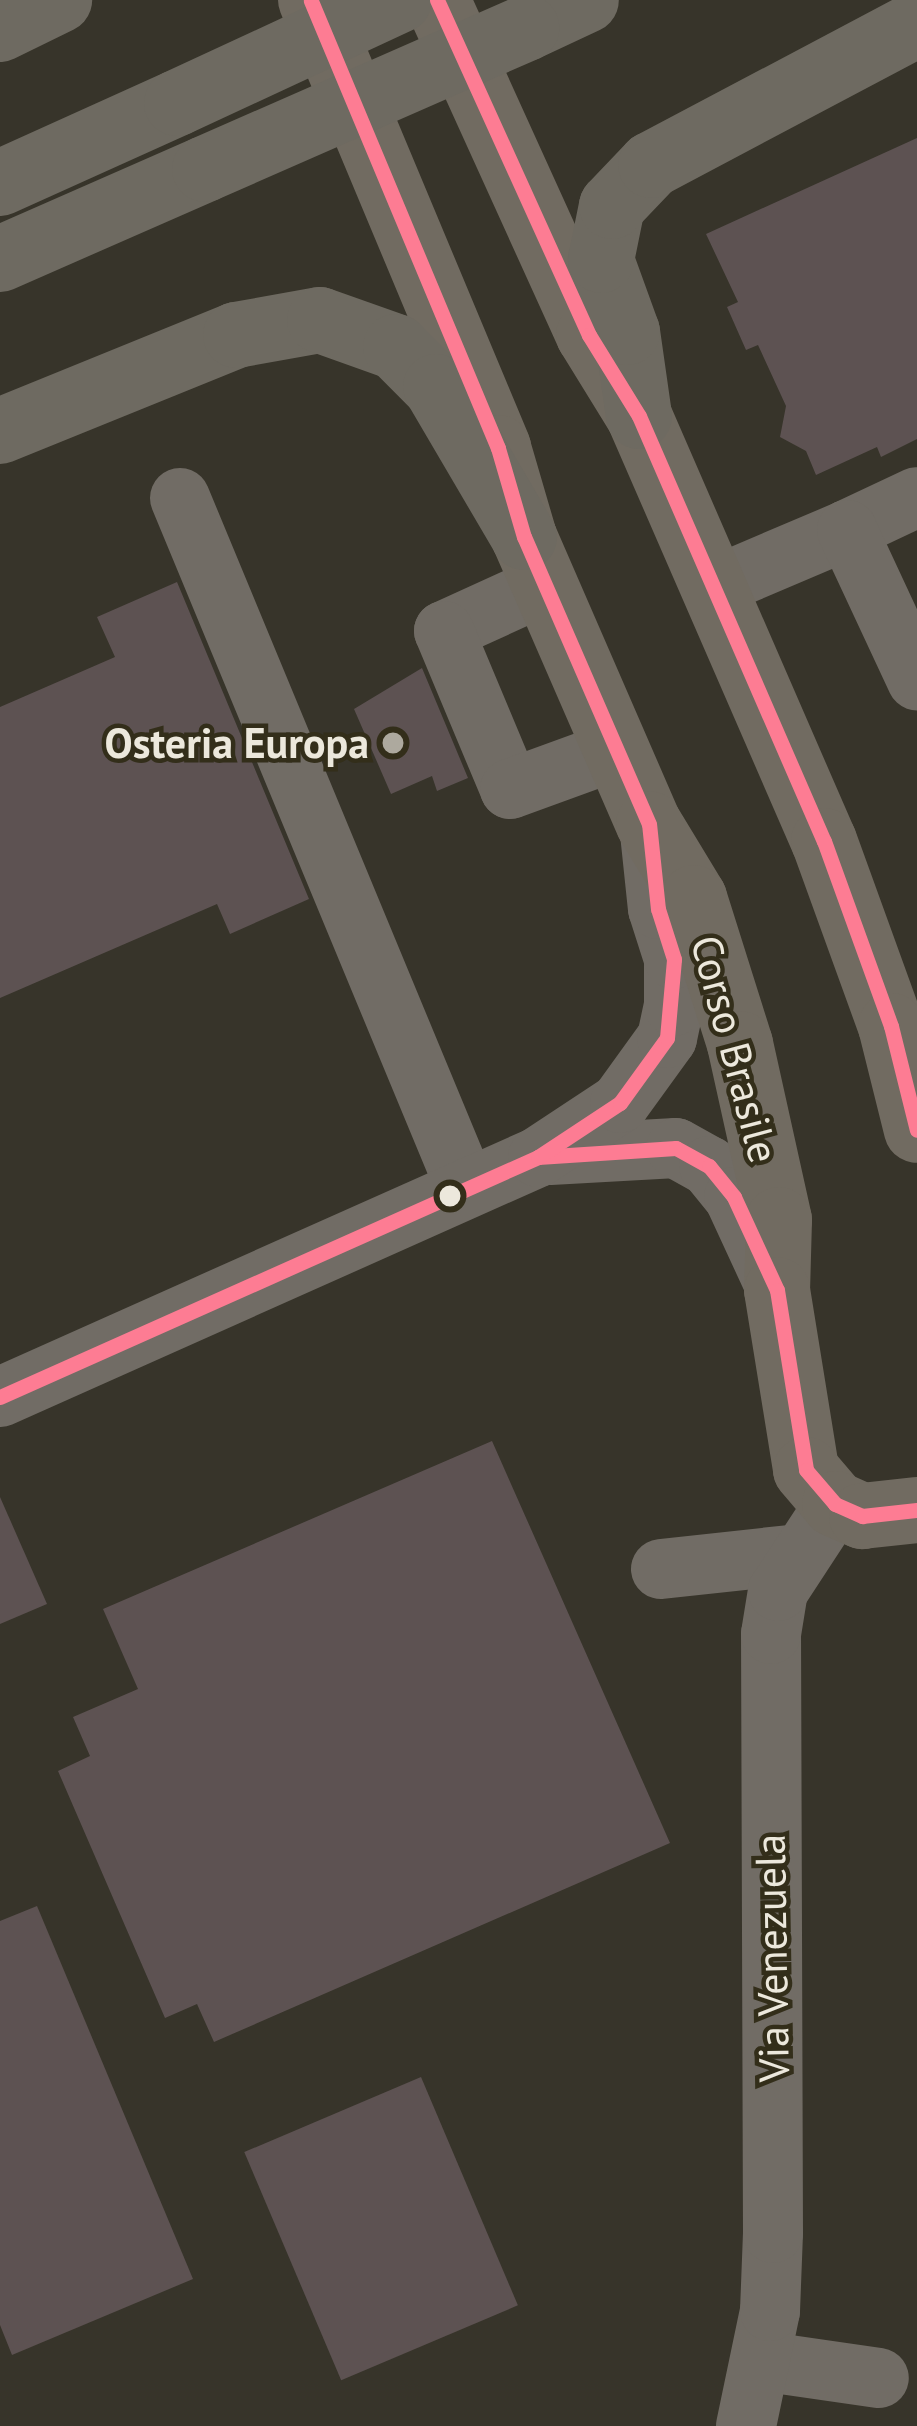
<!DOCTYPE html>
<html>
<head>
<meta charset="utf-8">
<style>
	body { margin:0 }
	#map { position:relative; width:917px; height:2426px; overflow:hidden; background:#37342a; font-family:"PT Sans",sans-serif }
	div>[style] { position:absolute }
	.building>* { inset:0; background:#5d5252; transform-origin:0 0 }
	.minor>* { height:60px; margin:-30px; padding:0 30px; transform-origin:30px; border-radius:30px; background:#716c65 }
	.major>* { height:66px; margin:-33px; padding:0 33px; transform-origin:33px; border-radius:33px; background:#716b61 }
	.highway>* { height:66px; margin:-33px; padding:0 33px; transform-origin:33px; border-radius:33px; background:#6e6a61 }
	.highway-bridge>* { height:66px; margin:-33px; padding:0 33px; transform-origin:33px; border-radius:33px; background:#6e6a61 }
	.bus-1>* { height:15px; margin:-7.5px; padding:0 7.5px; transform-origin:7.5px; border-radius:7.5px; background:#fd7c93 }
	.dots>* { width:33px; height:33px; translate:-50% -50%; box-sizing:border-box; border:6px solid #332e1a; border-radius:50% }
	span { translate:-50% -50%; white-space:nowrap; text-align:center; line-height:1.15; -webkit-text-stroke:9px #332e1a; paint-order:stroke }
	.poi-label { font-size:42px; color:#ece8dc; font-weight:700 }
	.right { translate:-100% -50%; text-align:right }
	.street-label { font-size:42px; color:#ece8dc }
</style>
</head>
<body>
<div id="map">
	<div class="building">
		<i style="clip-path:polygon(917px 138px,917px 439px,881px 457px,877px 447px,816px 475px,806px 451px,780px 437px,786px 406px,758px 345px,746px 350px,727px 307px,738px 302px,706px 234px)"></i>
		<i style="clip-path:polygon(177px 582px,309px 899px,230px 934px,217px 904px,0 998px,0 707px,115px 657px,97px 617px)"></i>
		<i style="clip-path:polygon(422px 668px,468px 778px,437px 791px,432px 776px,391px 794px,354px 709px)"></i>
		<i style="clip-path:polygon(492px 1441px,670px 1843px,214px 2042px,197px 2004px,165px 2018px,58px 1771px,90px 1756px,73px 1717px,138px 1689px,103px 1609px)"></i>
		<i style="clip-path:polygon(0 1497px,47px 1604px,0 1624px)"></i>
		<i style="clip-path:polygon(37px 1906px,193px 2279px,12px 2355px,0 2325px,0 1921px)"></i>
		<i style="left:421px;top:2077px;width:248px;height:192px;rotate:67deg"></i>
	</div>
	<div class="minor">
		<i style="left:180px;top:498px;width:747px;rotate:67.49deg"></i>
		<i style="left:847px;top:530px;width:77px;rotate:-25.2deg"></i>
		<i style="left:545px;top:585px;width:111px;rotate:155.5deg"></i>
		<i style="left:444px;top:631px;width:171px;rotate:67.3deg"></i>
		<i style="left:510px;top:789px;width:114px;rotate:-20deg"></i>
		<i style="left:713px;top:587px;width:146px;rotate:-23deg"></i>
		<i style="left:847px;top:530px;width:166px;rotate:65deg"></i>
		<i style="left:550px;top:1155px;width:126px;rotate:-3.2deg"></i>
		<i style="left:676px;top:1148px;width:38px;rotate:29deg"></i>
		<i style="left:709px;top:1166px;width:40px;rotate:51deg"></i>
		<i style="left:734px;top:1197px;width:102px;rotate:65.2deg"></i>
		<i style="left:0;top:1397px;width:589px;rotate:-24.04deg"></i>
		<i style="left:538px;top:1157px;width:98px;rotate:-33.4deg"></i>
		<i style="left:620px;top:1103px;width:80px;rotate:-54.1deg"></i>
		<i style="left:667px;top:1038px;width:33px;rotate:-78deg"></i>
		<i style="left:674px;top:1006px;width:47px;rotate:-90deg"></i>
		<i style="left:674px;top:959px;width:52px;rotate:-107.7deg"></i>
		<i style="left:658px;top:909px;width:85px;rotate:-96deg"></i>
		<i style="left:661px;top:1569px;width:139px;rotate:-6.2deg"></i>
		<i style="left:761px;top:2361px;width:119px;rotate:8.2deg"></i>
		<i style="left:746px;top:2426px;width:117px;rotate:-78.2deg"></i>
		<i style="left:770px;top:2311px;width:78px;rotate:-87.8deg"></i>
		<i style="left:773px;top:2233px;width:599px;rotate:-90.19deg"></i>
		<i style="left:771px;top:1634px;width:44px;rotate:-80.8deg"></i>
		<i style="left:778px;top:1591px;width:104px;rotate:-56.8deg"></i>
	</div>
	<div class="major">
		<i style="left:311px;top:0;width:485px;rotate:67.3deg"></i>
		<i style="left:498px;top:448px;width:93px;rotate:73.7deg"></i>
		<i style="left:524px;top:537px;width:313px;rotate:66.5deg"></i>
		<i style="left:649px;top:824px;width:87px;rotate:58.7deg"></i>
		<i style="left:694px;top:898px;width:153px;rotate:72.5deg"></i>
		<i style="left:740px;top:1044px;width:180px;rotate:77.5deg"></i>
		<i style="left:779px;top:1220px;width:70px;rotate:91.6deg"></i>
		<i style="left:777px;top:1290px;width:182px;rotate:80.8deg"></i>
		<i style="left:806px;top:1470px;width:45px;rotate:49.5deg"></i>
		<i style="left:835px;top:1504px;width:30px;rotate:24deg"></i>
		<i style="left:862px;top:1516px;width:55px;rotate:-6.2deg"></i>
		<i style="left:437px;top:0;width:368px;rotate:65.6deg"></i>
		<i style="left:589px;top:335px;width:95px;rotate:58.3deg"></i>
		<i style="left:639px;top:416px;width:464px;rotate:66.5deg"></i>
		<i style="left:824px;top:841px;width:197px;rotate:70.1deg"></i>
		<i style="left:891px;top:1026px;width:107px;rotate:76deg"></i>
	</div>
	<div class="highway">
		<i style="left:526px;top:28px;width:66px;rotate:-25deg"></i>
		<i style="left:0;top:29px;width:66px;rotate:-26.2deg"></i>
		<i style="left:0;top:183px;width:194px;rotate:-24.3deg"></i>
		<i style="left:0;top:259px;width:224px;rotate:-23.7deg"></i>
		<i style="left:639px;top:416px;width:85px;rotate:-98.1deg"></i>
		<i style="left:627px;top:332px;width:77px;rotate:-109.9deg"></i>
		<i style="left:601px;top:260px;width:55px;rotate:-78.5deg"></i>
		<i style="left:612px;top:206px;width:57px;rotate:-46.4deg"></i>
		<i style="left:651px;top:165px;width:301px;rotate:-27.9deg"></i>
		<i style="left:0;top:431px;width:255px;rotate:-22.1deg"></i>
		<i style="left:236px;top:335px;width:85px;rotate:-10.1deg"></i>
		<i style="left:320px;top:320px;width:81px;rotate:19.6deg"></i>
		<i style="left:396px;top:347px;width:57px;rotate:45deg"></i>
		<i style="left:436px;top:387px;width:174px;rotate:59.6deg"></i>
	</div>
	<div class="highway-bridge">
		<i style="left:177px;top:103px;width:245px;rotate:-24.9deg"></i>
		<i style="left:205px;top:169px;width:351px;rotate:-23.7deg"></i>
	</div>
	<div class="bus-1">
		<i style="left:437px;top:0;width:368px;rotate:65.6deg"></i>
		<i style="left:589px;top:335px;width:95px;rotate:58.3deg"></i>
		<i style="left:639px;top:416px;width:464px;rotate:66.5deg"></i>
		<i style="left:824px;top:841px;width:197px;rotate:70.1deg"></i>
		<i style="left:891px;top:1026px;width:107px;rotate:76deg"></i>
		<i style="left:538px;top:1157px;width:138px;rotate:-3.7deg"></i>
		<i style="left:676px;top:1148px;width:38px;rotate:29deg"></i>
		<i style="left:709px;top:1166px;width:40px;rotate:51deg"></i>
		<i style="left:734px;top:1197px;width:102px;rotate:65.2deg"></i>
		<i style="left:777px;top:1290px;width:182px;rotate:80.8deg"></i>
		<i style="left:806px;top:1470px;width:45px;rotate:49.5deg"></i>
		<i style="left:835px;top:1504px;width:30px;rotate:24deg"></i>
		<i style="left:862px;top:1516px;width:55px;rotate:-6.2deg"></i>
		<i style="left:0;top:1397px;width:589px;rotate:-24.04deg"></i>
		<i style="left:538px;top:1157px;width:98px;rotate:-33.4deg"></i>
		<i style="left:620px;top:1103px;width:80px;rotate:-54.1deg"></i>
		<i style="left:667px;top:1038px;width:79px;rotate:-84.9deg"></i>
		<i style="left:674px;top:959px;width:52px;rotate:-107.7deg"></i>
		<i style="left:658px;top:909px;width:85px;rotate:-96deg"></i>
		<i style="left:649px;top:824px;width:313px;rotate:-113.5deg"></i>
		<i style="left:524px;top:537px;width:93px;rotate:-106.3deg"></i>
		<i style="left:498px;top:448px;width:485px;rotate:-112.7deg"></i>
	</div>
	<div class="dots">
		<i style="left:393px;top:743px;background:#ada99e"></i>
		<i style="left:450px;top:1196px;background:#ece8dc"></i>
	</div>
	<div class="poi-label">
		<span class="right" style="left:369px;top:743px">Osteria Europa</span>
	</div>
	<div class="street-label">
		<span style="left:735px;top:1049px;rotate:75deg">Corso Brasile</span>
		<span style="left:772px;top:1958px;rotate:-91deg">Via Venezuela</span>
	</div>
</div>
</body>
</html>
